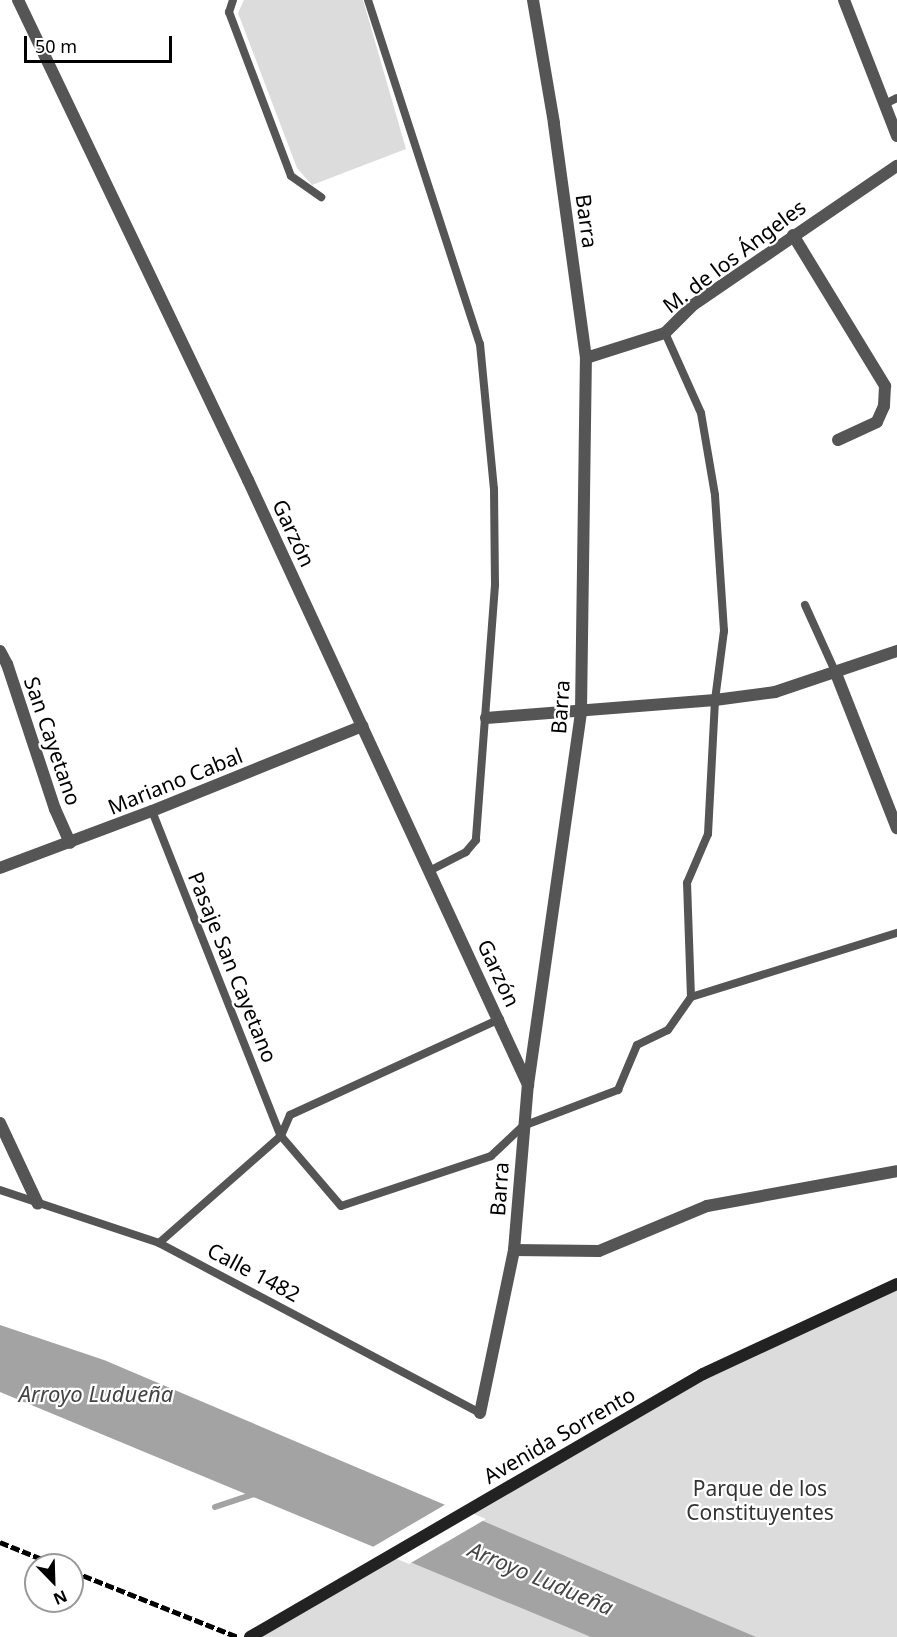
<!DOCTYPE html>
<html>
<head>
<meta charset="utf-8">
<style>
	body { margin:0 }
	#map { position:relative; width:897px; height:1637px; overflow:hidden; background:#fff; font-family:"Noto Sans",sans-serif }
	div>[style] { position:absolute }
	.green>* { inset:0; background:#dcdcdc }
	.water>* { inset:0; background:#a3a3a3 }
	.pier>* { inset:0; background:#fff }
	.stream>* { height:6px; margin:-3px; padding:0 3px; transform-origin:3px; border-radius:3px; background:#a3a3a3 }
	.lane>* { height:8px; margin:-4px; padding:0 4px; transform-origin:4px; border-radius:4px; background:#555 }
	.street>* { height:12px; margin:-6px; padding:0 6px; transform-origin:6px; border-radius:6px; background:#555 }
	.secondary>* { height:12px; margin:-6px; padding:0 6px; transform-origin:6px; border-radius:6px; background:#222 }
	.rail>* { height:4.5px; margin-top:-2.25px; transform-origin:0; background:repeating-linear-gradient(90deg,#000 0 9px,transparent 0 12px) }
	span { translate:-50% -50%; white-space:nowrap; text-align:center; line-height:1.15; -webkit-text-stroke:4.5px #fff; paint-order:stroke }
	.street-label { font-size:21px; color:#000 }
	.park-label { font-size:21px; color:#333 }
	.water-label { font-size:22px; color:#444; font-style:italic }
	.north { position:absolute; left:24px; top:1553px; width:60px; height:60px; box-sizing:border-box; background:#fff; border:2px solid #999; border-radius:50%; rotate:157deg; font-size:16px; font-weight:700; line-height:24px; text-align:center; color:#000 }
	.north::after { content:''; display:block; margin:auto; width:21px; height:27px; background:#000; clip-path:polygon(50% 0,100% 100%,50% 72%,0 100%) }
	.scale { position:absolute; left:24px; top:36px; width:148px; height:27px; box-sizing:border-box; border:3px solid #000; border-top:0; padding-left:8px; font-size:18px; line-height:21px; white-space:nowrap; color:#000; -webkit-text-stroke:4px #fff; paint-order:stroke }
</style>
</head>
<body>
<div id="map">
	<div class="green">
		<i style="clip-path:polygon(244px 0,363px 0,406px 149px,312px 185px,297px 168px,238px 13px)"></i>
		<i style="clip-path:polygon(897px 1284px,897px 1637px,250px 1637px,703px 1374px)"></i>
	</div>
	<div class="water">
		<i style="clip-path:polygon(0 1325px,104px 1360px,756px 1637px,591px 1637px,0 1392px)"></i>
	</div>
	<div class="pier">
		<i style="clip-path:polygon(448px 1503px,486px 1519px,409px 1564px,371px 1548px)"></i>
	</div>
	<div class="stream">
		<i style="left:215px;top:1507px;width:44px;rotate:-18.4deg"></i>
	</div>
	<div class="lane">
		<i style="left:233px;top:0;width:13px;rotate:108deg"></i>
		<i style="left:229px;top:12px;width:175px;rotate:69.3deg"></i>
		<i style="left:291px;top:176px;width:37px;rotate:35deg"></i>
		<i style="left:368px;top:0;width:362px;rotate:72deg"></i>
		<i style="left:480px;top:344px;width:146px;rotate:84.5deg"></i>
		<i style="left:494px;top:489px;width:96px;rotate:89.4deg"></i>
		<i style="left:495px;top:585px;width:256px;rotate:94.3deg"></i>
		<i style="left:476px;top:840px;width:16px;rotate:130deg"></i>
		<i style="left:466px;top:852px;width:42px;rotate:152.8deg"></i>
		<i style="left:885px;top:104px;width:13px;rotate:-27deg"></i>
		<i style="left:805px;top:605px;width:72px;rotate:65.6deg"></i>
		<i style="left:152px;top:811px;width:350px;rotate:68.4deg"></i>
		<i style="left:281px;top:1136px;width:92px;rotate:49.4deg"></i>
		<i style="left:341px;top:1206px;width:158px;rotate:-18.4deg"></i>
		<i style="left:491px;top:1156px;width:44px;rotate:-43.2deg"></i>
		<i style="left:523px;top:1126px;width:102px;rotate:-20.8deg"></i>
		<i style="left:618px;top:1090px;width:49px;rotate:-67.1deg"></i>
		<i style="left:637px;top:1045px;width:34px;rotate:-26deg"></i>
		<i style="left:668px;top:1030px;width:40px;rotate:-55.1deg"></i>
		<i style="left:691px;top:997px;width:114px;rotate:-92deg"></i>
		<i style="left:687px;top:883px;width:53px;rotate:-66.8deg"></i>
		<i style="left:708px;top:834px;width:134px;rotate:-87deg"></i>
		<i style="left:715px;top:700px;width:70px;rotate:-82.6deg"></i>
		<i style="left:724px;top:631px;width:136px;rotate:-93.8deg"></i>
		<i style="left:715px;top:495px;width:83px;rotate:-99.7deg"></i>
		<i style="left:701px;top:413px;width:88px;rotate:-114.2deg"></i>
		<i style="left:691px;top:997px;width:216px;rotate:-17.3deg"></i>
		<i style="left:0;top:1190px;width:168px;rotate:18.4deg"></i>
		<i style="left:159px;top:1243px;width:363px;rotate:27.9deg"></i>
		<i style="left:159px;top:1243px;width:162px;rotate:-41.3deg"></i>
		<i style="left:281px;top:1136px;width:23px;rotate:-67deg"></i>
		<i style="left:290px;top:1115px;width:231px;rotate:-24.6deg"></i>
	</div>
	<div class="street">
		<i style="left:18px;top:0;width:532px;rotate:64.4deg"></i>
		<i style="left:248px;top:480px;width:667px;rotate:65.16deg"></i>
		<i style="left:844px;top:0;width:146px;rotate:68.7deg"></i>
		<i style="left:793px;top:235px;width:177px;rotate:58.6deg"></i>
		<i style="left:885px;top:386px;width:20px;rotate:93deg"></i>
		<i style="left:884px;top:406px;width:17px;rotate:114deg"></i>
		<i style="left:877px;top:422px;width:43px;rotate:155.2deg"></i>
		<i style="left:586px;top:358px;width:83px;rotate:-17.6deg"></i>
		<i style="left:665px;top:333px;width:40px;rotate:-45deg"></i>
		<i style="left:693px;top:305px;width:247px;rotate:-34.3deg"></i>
		<i style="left:0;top:651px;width:15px;rotate:62deg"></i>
		<i style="left:7px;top:664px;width:153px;rotate:71.7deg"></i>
		<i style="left:55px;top:809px;width:37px;rotate:66deg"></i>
		<i style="left:835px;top:671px;width:169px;rotate:68.5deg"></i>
		<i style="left:486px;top:718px;width:230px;rotate:-4.5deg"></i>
		<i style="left:715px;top:700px;width:61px;rotate:-7.6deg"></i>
		<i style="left:775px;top:692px;width:129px;rotate:-18.6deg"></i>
		<i style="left:0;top:868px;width:162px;rotate:-20.6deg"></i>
		<i style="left:152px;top:811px;width:227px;rotate:-22deg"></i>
		<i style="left:0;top:1123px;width:89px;rotate:64.9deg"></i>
		<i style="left:514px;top:1250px;width:85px;rotate:0.7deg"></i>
		<i style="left:599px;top:1251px;width:117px;rotate:-22.6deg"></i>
		<i style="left:707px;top:1206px;width:193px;rotate:-10.4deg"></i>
		<i style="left:480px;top:1413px;width:167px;rotate:-78.2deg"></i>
		<i style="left:514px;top:1250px;width:166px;rotate:-85.2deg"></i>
		<i style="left:528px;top:1085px;width:378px;rotate:-81.9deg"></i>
		<i style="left:581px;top:711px;width:353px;rotate:-89.2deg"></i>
		<i style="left:586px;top:358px;width:237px;rotate:-97.8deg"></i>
		<i style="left:554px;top:123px;width:125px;rotate:-99.7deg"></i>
	</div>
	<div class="secondary">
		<i style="left:250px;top:1637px;width:524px;rotate:-30.14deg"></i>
		<i style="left:703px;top:1374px;width:214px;rotate:-24.9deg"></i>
	</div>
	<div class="rail">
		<i style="left:0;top:1542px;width:61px;rotate:22deg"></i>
		<i style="left:72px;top:1571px;width:179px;rotate:21.7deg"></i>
	</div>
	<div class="street-label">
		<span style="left:587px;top:221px;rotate:82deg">Barra</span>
		<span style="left:734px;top:256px;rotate:-37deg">M. de los Ángeles</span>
		<span style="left:294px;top:533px;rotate:65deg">Garzón</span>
		<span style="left:560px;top:707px;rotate:-86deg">Barra</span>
		<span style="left:53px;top:741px;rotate:71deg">San Cayetano</span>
		<span style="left:175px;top:781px;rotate:-22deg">Mariano Cabal</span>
		<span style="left:233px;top:967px;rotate:68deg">Pasaje San Cayetano</span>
		<span style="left:499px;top:973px;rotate:65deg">Garzón</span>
		<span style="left:499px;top:1189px;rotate:-86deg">Barra</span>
		<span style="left:254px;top:1272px;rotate:28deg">Calle 1482</span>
		<span style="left:559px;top:1435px;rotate:-30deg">Avenida Sorrento</span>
	</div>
	<div class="park-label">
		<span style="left:760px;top:1500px">Parque de los<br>Constituyentes</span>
	</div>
	<div class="water-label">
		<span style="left:96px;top:1394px">Arroyo Ludueña</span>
		<span style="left:541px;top:1578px;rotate:23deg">Arroyo Ludueña</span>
	</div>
	<div class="north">N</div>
	<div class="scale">50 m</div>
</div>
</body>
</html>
